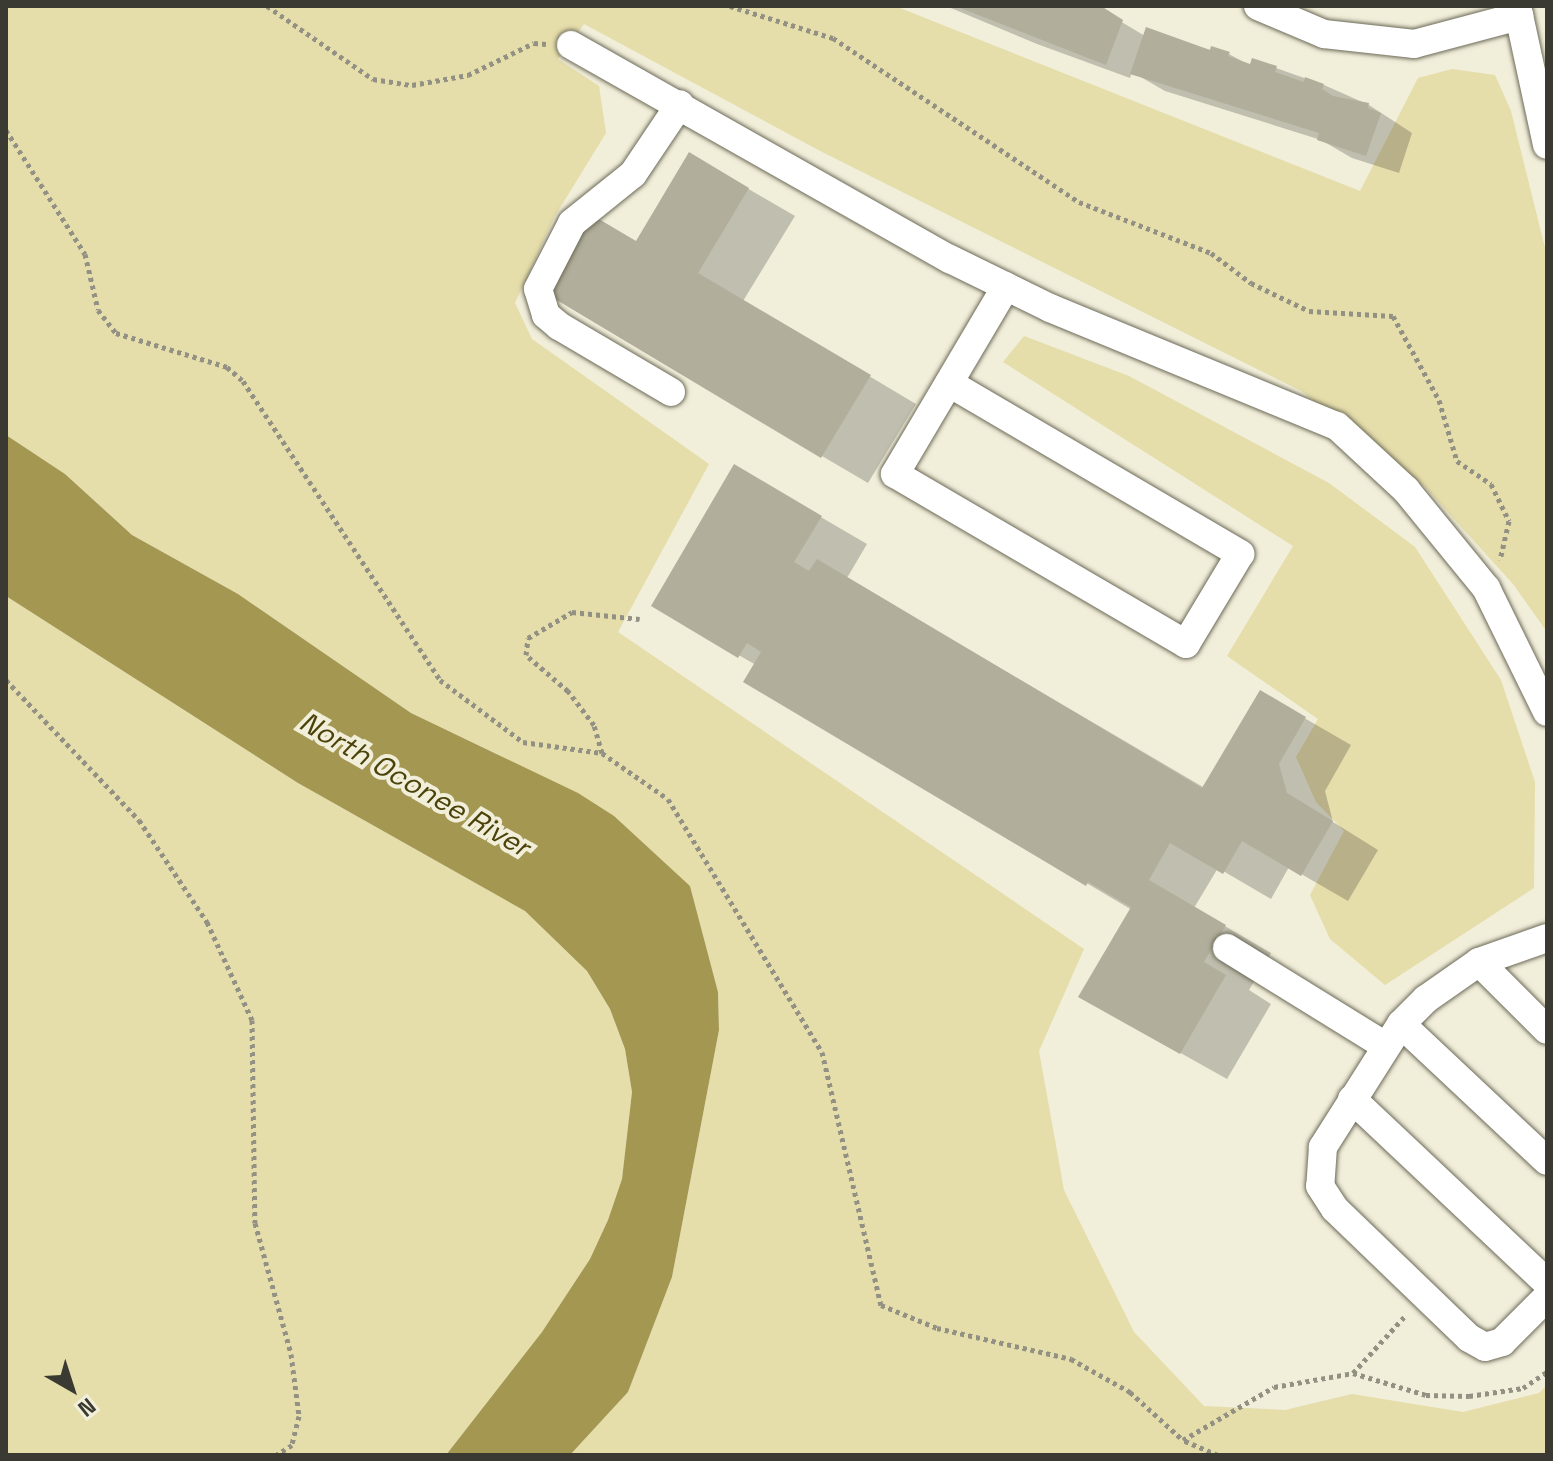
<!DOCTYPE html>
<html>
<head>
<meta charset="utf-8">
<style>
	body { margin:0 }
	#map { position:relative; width:1553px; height:1461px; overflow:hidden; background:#f1eeda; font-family:"Space Grotesk",sans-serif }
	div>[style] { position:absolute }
	.green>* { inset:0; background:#e5ddaa }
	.water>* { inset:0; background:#a39752 }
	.shadow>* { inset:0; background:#0003 }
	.building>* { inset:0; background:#b1ae9b }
	.path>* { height:5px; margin-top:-2.5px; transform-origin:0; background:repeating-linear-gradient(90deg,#939184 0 4px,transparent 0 8px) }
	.roads { filter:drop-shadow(0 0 2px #6c6a58) drop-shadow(0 0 2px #6c6a58) }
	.minor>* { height:28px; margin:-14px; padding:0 14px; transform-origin:14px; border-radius:14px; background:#fff }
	span { translate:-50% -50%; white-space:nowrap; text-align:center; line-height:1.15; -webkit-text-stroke:8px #f1eeda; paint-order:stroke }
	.water-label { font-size:28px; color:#4b420a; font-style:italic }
	.frame { position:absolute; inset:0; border:8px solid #3b3a32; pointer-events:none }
	.north { position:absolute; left:32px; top:1349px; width:80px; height:80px; -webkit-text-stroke:6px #f1eeda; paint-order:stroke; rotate:141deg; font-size:22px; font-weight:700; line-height:32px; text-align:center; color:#3b3a32 }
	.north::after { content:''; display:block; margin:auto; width:28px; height:36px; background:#3b3a32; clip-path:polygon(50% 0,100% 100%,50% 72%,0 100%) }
</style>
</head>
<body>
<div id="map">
	<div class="green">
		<i style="clip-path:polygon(6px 6px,895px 6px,1360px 191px,1418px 78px,1452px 69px,1495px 75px,1511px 111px,1547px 256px,1547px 632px,1513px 584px,1424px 486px,1301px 391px,824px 153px,584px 24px,558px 59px,599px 86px,606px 133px,555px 216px,515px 303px,532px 339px,709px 464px,618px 632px,1084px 949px,1039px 1051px,1064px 1190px,1134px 1332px,1204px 1406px,1285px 1410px,1352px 1394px,1463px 1412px,1539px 1393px,1547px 1385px,1547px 1455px,570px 1455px,628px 1392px,672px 1277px,719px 1030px,718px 992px,690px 886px,637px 839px,497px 754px,411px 713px,238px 594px,132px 535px,65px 474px,6px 435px)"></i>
		<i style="clip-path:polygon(1024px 336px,1129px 376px,1329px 483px,1415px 547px,1501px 680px,1535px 782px,1534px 888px,1385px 985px,1330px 939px,1310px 895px,1344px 831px,1316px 802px,1296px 757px,1318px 719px,1227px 656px,1293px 546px,1003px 362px)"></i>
		<i style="clip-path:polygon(6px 596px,298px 783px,525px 911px,587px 971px,610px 1009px,625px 1049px,632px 1092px,622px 1179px,608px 1220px,590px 1259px,542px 1332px,446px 1455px,6px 1455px)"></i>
	</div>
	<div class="water">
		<i style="clip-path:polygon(6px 435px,65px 474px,132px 535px,238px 594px,411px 713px,578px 793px,614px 816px,690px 886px,718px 992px,719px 1030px,672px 1277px,628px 1392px,570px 1455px,446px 1455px,542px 1332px,590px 1259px,608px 1220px,622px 1179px,632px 1092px,625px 1049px,610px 1009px,587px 971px,525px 911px,298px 783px,6px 596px)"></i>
	</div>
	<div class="shadow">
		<i style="clip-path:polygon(946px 6px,1095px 6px,1145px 36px,1229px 54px,1251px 66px,1276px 68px,1324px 85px,1369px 105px,1412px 133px,1399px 173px,1352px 158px,1321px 140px,1165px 91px,1132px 72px,1130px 78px,1037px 44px)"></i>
		<i style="clip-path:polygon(690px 155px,795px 216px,743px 301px,916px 404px,868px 483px,822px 456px,637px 244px)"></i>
		<i style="clip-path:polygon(735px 467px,867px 544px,847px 578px,1203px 787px,1261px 693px,1351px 745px,1325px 791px,1333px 822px,1378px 850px,1348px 901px,1289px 867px,1271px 899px,1218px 868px,1194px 908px,1271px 953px,1249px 990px,1271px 1004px,1227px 1079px,1127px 1023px,1132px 910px,746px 681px,756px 665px,653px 606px)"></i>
	</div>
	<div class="building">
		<i style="clip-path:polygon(955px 6px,1101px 6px,1123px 20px,1106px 65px)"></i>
		<i style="clip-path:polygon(1146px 27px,1210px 50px,1211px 46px,1230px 52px,1228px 56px,1250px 64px,1252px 58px,1277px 66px,1275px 72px,1304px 82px,1305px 77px,1324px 84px,1322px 89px,1333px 96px,1369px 103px,1368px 108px,1381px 113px,1366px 156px,1317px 140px,1319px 133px,1130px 74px)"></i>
		<i style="clip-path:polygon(689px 152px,749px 188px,698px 273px,871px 375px,821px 458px,545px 293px,592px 215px,636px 241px)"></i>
		<i style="clip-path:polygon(734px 464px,822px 516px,794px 562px,809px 571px,817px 559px,1202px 788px,1260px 690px,1306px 717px,1279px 764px,1287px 793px,1333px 821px,1301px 876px,1242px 841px,1223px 874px,1170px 843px,1149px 880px,1226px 925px,1204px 962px,1226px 975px,1180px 1054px,1078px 997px,1131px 907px,1088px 882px,1086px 886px,743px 682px,761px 652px,747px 643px,738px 658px,651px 606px)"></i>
	</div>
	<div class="path">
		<i style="left:267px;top:6px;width:129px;rotate:34.6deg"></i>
		<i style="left:373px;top:79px;width:39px;rotate:9deg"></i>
		<i style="left:412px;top:85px;width:57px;rotate:-10.1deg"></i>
		<i style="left:468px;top:75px;width:73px;rotate:-25.9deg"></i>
		<i style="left:534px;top:43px;width:12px;rotate:5deg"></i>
		<i style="left:730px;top:6px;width:108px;rotate:17.3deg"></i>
		<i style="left:833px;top:38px;width:296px;rotate:33.7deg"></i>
		<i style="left:1079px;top:202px;width:142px;rotate:21.1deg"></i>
		<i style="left:1211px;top:253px;width:50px;rotate:36.9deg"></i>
		<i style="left:1251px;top:283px;width:64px;rotate:25.8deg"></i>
		<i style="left:1309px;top:311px;width:84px;rotate:3.4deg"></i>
		<i style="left:1393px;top:316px;width:96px;rotate:61.3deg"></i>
		<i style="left:1439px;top:400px;width:64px;rotate:73.6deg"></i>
		<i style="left:1457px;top:461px;width:41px;rotate:34.1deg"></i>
		<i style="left:1491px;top:484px;width:41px;rotate:64.1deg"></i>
		<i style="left:1509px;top:521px;width:40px;rotate:103deg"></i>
		<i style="left:6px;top:130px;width:147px;rotate:57.5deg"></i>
		<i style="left:85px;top:254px;width:57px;rotate:76.9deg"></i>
		<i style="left:98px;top:310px;width:29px;rotate:52deg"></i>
		<i style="left:116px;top:333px;width:116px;rotate:17deg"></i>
		<i style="left:227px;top:367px;width:21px;rotate:41deg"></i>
		<i style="left:243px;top:381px;width:358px;rotate:56.6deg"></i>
		<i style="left:440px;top:680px;width:104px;rotate:36.8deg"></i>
		<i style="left:523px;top:742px;width:80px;rotate:7.9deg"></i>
		<i style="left:602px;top:753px;width:80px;rotate:34.9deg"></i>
		<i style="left:668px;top:799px;width:296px;rotate:58.7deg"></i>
		<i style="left:822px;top:1052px;width:260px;rotate:76.9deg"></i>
		<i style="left:881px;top:1305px;width:61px;rotate:22.3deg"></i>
		<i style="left:937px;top:1328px;width:138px;rotate:13deg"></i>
		<i style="left:1071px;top:1359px;width:68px;rotate:29.2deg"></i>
		<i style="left:1130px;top:1392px;width:72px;rotate:42.2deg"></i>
		<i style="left:6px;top:680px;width:193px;rotate:46.5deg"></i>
		<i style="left:139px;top:820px;width:123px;rotate:56.3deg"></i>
		<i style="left:207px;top:922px;width:108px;rotate:65.3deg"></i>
		<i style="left:252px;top:1020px;width:203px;rotate:89.2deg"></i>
		<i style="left:255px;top:1223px;width:136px;rotate:74.6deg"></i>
		<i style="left:291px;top:1354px;width:63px;rotate:82.6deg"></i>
		<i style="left:299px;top:1416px;width:30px;rotate:104deg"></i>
		<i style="left:292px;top:1445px;width:19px;rotate:148deg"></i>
		<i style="left:602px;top:753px;width:29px;rotate:-106deg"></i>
		<i style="left:594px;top:725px;width:43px;rotate:-127.4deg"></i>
		<i style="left:568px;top:691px;width:55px;rotate:-139.4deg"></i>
		<i style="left:526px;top:655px;width:17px;rotate:-83deg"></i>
		<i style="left:528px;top:638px;width:51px;rotate:-30.6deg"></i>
		<i style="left:572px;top:612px;width:68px;rotate:5.9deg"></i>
		<i style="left:1353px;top:1373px;width:79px;rotate:-47.6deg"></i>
		<i style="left:1218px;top:1455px;width:38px;rotate:-157deg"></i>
		<i style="left:1183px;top:1440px;width:105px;rotate:-30.2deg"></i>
		<i style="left:1274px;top:1387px;width:80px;rotate:-10deg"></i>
		<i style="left:1353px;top:1373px;width:76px;rotate:16.8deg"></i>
		<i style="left:1426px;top:1395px;width:43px;rotate:1.3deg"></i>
		<i style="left:1469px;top:1396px;width:55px;rotate:-8.4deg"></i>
		<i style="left:1523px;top:1388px;width:29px;rotate:-34deg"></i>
	</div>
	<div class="roads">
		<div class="minor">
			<i style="left:1258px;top:6px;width:72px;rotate:23deg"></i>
			<i style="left:1324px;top:34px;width:91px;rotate:6.3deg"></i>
			<i style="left:1414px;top:44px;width:109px;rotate:-14.9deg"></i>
			<i style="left:1517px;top:6px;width:142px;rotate:77.8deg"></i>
			<i style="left:571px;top:45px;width:435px;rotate:29.5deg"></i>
			<i style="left:950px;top:259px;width:111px;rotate:26.1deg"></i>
			<i style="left:1050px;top:308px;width:310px;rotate:22.4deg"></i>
			<i style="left:1337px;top:426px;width:94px;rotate:42.8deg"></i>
			<i style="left:1406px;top:490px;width:127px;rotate:50.8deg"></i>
			<i style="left:1486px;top:588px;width:138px;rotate:63.8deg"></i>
			<i style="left:949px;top:383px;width:338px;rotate:30.4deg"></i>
			<i style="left:1240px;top:554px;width:105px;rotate:121deg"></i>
			<i style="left:1186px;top:644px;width:337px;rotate:-149.7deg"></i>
			<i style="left:895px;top:474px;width:218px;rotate:-59.4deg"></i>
			<i style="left:671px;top:392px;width:130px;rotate:-149.5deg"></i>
			<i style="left:559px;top:326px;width:17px;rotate:-140deg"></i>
			<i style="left:546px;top:315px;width:27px;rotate:-107deg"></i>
			<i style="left:538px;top:289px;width:74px;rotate:-62.7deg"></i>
			<i style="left:572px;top:223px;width:78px;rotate:-38.8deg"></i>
			<i style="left:633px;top:174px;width:84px;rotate:-56.1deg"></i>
			<i style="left:1547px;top:938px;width:72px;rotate:160.6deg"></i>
			<i style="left:1479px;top:962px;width:65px;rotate:145.1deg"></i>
			<i style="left:1426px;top:999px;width:35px;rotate:135deg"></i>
			<i style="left:1401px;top:1024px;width:146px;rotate:122.4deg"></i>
			<i style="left:1323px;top:1147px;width:39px;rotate:94deg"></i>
			<i style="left:1320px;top:1186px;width:27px;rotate:57deg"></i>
			<i style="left:1335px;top:1209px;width:186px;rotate:43.9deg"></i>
			<i style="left:1469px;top:1338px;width:18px;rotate:29deg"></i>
			<i style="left:1485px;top:1347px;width:18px;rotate:-16deg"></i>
			<i style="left:1502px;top:1342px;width:64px;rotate:-45deg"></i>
			<i style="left:1227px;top:948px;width:185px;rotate:31.7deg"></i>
			<i style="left:1479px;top:962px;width:96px;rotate:45deg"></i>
			<i style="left:1401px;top:1024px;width:200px;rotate:43.2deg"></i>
			<i style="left:1352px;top:1099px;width:268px;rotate:43.3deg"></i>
		</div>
	</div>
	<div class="water-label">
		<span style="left:415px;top:784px;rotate:30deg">North Oconee River</span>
	</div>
	<div class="frame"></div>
	<div class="north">N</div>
</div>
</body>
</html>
